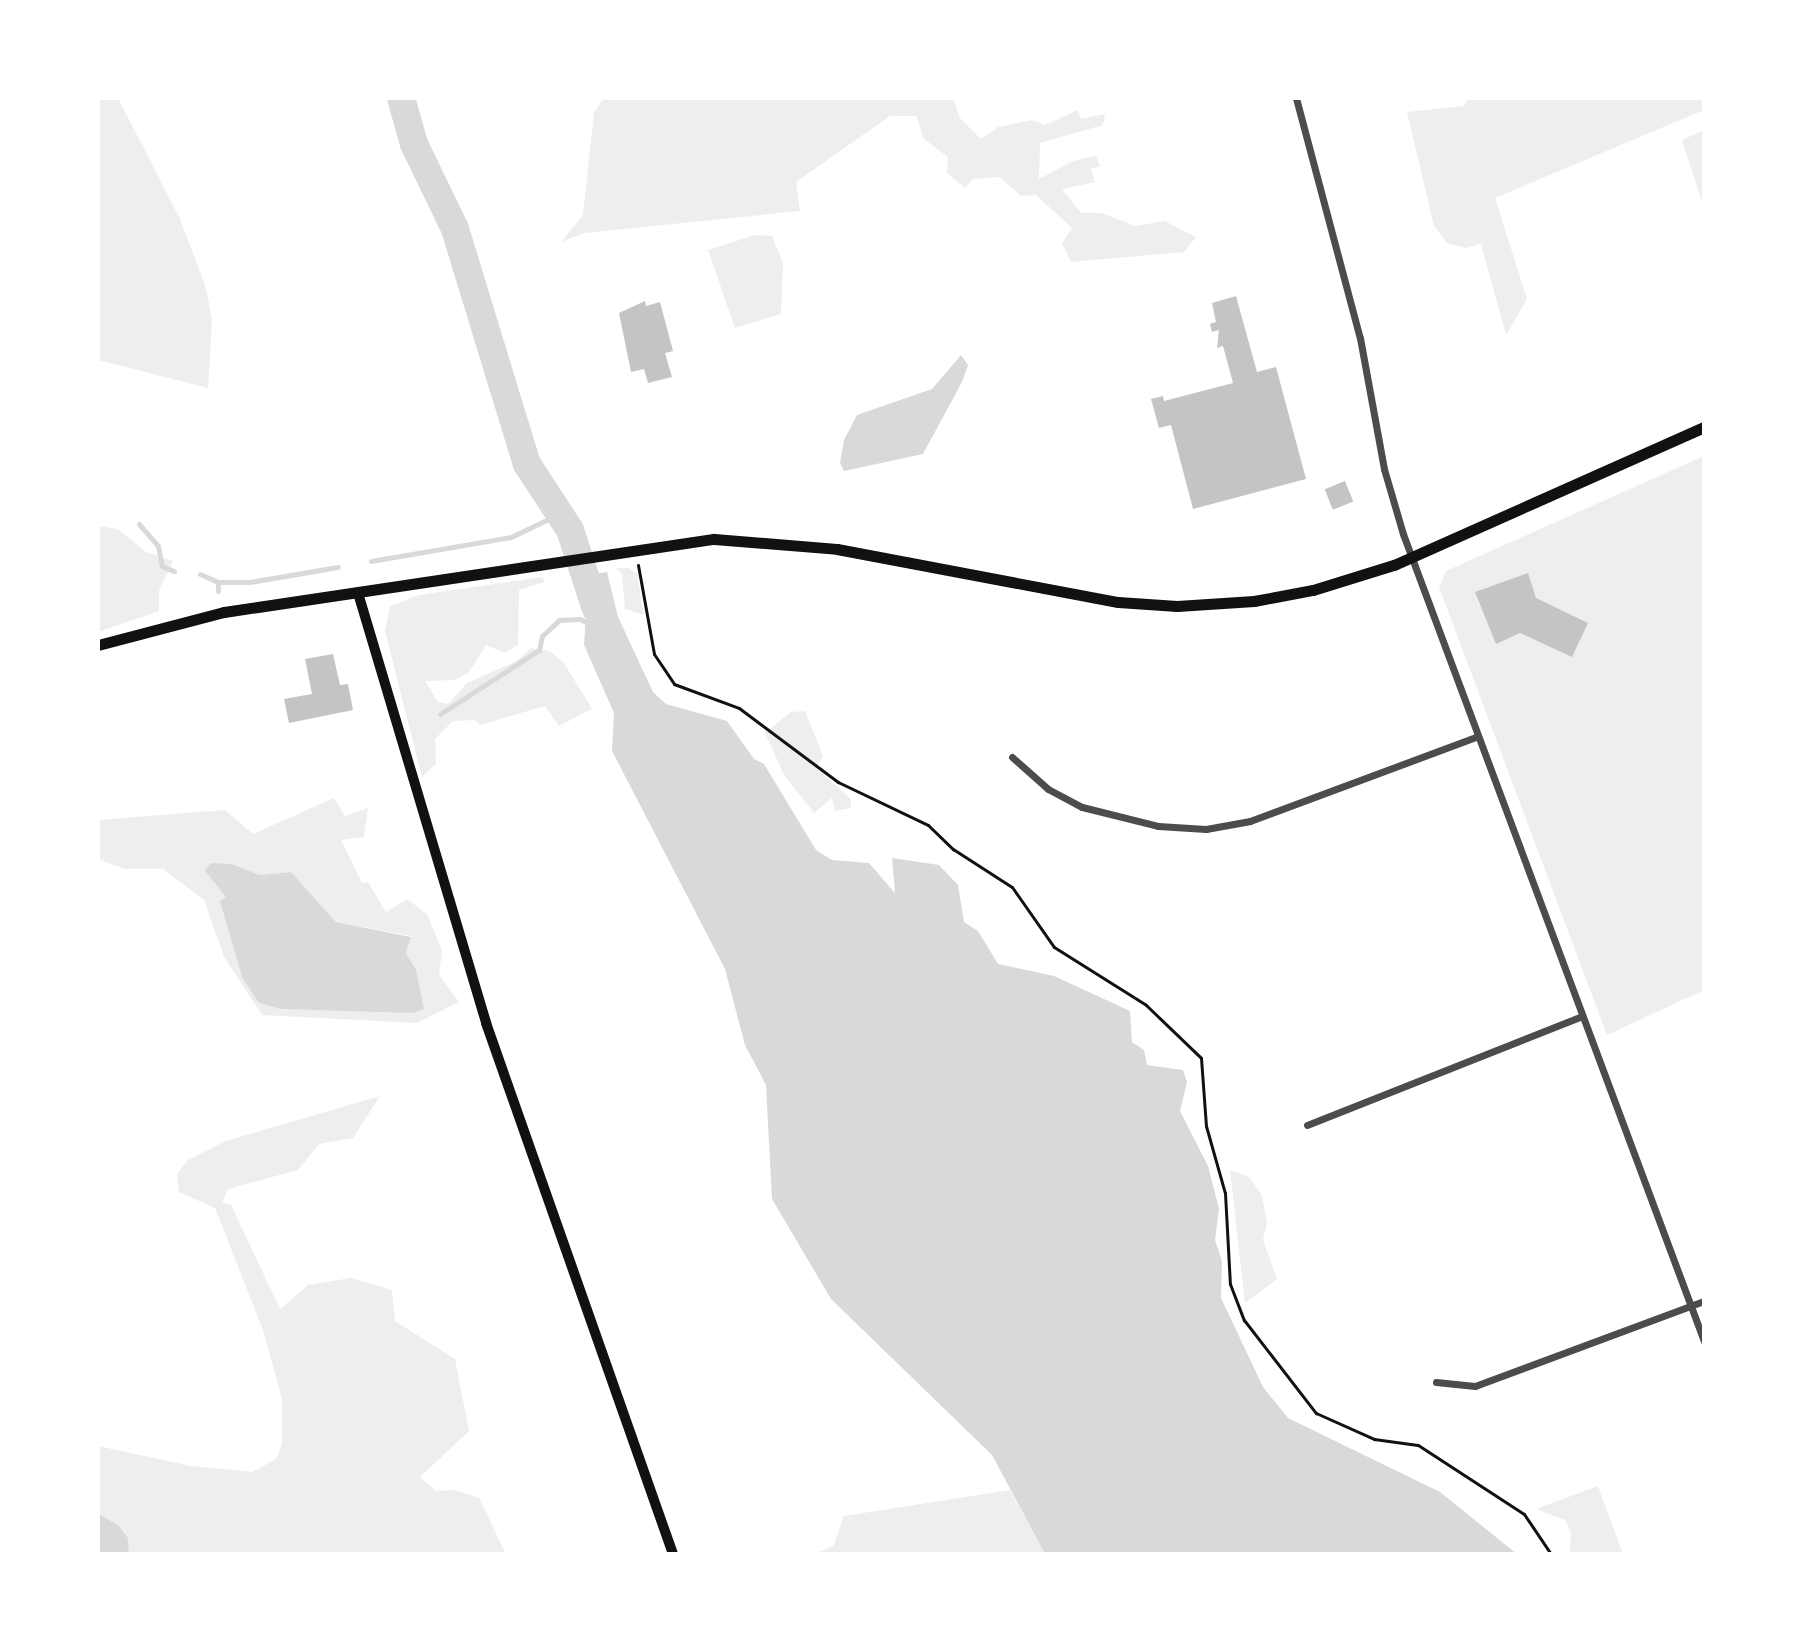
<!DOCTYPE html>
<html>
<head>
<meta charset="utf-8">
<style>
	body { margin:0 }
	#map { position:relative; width:1802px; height:1652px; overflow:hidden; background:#fff; font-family:"Varela Round",sans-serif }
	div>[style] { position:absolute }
	.green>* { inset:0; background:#eee }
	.water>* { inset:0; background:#d9d9d9 }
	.stream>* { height:5px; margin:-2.5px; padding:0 2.5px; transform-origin:2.5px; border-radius:2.5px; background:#d9d9d9 }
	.river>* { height:28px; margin:-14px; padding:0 14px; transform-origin:14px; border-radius:14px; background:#d9d9d9 }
	.building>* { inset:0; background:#c4c4c4; transform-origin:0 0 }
	.path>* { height:3px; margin:-1.5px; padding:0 1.5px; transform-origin:1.5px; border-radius:1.5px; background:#111 }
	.minor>* { height:7px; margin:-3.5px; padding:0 3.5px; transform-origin:3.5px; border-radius:3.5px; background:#4c4c4c }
	.secondary>* { height:10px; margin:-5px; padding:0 5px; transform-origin:5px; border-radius:5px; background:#111 }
	.primary>* { height:11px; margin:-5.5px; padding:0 5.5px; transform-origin:5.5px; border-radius:5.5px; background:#111 }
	span { translate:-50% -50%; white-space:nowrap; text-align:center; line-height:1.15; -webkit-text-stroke:7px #fff; paint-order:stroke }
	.frame { position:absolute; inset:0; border:100px solid #fff; pointer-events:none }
</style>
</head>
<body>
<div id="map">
	<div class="green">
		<i style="clip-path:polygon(98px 98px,118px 98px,180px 219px,206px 288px,212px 320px,208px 388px,98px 360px)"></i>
		<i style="clip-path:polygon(604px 98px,953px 98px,960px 118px,981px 139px,998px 127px,1032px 120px,1045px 125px,1078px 110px,1081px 119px,1105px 114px,1103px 125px,1040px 143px,1039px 179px,1073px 161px,1096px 156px,1100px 166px,1091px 169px,1095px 182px,1062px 189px,1081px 213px,1102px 213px,1135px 226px,1165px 221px,1196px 237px,1184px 252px,1071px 262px,1062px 243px,1072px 228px,1036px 195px,1021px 196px,1000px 177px,973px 179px,965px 188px,947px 173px,948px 157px,924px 139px,916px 116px,890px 116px,796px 182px,800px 211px,584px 233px,561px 242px,583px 215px,594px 112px)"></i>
		<i style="clip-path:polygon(1468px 98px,1704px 98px,1704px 110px,1495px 198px,1527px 299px,1506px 335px,1481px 244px,1465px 248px,1447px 243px,1434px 226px,1407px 112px,1464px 106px)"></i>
		<i style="clip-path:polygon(1704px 130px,1704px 208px,1682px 140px)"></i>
		<i style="clip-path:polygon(755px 235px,772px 236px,783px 263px,781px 314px,735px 328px,708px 250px)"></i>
		<i style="clip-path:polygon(1704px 456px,1704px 990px,1607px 1035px,1439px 587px,1446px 571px)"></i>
		<i style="clip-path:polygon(98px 526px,118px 529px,146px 552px,173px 561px,159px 591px,159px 611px,98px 632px)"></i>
		<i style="clip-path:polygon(629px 568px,637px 574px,644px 615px,625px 609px,622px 574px,616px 568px)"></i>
		<i style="clip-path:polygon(543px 577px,544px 582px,519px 590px,518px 645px,505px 653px,486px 645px,469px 672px,455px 680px,425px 681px,438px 702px,448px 704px,467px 683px,517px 661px,531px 648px,550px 651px,564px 663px,592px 709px,559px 726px,545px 706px,480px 725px,475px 720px,453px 721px,435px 739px,436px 764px,422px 777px,385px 631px,390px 606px,419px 595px)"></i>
		<i style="clip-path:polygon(805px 711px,823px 756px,816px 768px,851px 799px,851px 808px,835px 811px,832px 798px,814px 813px,784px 775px,765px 733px,791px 712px)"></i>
		<i style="clip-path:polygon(evenodd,334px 798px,345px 816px,368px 808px,364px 837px,341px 840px,362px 883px,368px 882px,386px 912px,407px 899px,427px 914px,442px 950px,439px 975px,459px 1002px,417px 1023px,262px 1015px,224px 957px,204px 900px,163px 869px,125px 869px,98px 859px,98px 820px,225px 810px,253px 834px,334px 798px,232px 864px,260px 875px,291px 872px,336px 922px,411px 936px,406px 953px,418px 1011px,282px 1009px,226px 898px,232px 864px)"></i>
		<i style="clip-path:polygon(380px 1096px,353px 1138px,319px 1144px,298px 1170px,228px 1189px,222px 1203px,231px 1205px,280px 1309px,308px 1285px,351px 1278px,392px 1290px,395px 1321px,455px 1359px,469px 1431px,420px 1477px,436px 1491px,455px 1490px,479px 1498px,506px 1554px,129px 1554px,128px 1538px,119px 1526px,98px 1513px,98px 1446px,191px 1466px,252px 1472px,276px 1459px,282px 1444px,282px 1399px,263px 1330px,215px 1208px,179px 1192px,177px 1174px,188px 1160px,226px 1141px)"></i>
		<i style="clip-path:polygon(1230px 1170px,1249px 1177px,1262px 1195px,1267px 1223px,1263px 1240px,1277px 1279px,1245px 1303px)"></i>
		<i style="clip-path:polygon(1598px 1486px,1623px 1554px,1570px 1554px,1571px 1532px,1565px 1520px,1536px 1509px)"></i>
		<i style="clip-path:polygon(1010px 1490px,1045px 1554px,815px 1554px,834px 1545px,844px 1516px)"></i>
	</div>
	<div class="water">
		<i style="clip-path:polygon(961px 355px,968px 365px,962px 382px,923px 454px,844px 471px,840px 463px,844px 440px,857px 415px,932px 389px)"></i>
		<i style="clip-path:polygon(607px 572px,618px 617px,653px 692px,666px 704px,727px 721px,754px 759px,764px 764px,816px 850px,832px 860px,869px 863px,895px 893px,892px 858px,939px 865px,958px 885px,964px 922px,978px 931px,998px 964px,1054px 976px,1130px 1011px,1132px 1042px,1144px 1050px,1147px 1065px,1183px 1070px,1187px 1082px,1180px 1111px,1208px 1166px,1219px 1209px,1215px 1240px,1222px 1261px,1221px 1298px,1263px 1387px,1288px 1418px,1440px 1492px,1517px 1554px,1045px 1554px,992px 1455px,831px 1299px,772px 1199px,766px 1085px,745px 1045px,725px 969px,612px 751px,614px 713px,584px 645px,587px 602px,571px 577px)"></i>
		<i style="clip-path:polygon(211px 863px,232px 864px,260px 875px,291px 872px,336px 922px,411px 937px,406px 953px,416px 970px,424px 1009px,413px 1013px,282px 1009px,259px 1003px,242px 977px,220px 901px,226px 897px,205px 871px)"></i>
		<i style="clip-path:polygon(98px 1513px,119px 1526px,128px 1538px,129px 1554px,98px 1554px)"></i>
	</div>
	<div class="stream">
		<i style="left:139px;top:524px;width:29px;rotate:49deg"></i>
		<i style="left:158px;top:546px;width:20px;rotate:79deg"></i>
		<i style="left:162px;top:566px;width:13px;rotate:23deg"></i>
		<i style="left:371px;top:561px;width:142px;rotate:-9.7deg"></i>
		<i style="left:511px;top:537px;width:53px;rotate:-25.6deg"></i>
		<i style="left:200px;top:574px;width:20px;rotate:24deg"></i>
		<i style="left:218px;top:582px;width:32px"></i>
		<i style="left:250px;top:582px;width:89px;rotate:-9.7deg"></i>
		<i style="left:218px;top:591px;width:9px;rotate:-90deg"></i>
		<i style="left:440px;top:714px;width:118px;rotate:-32.9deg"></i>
		<i style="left:539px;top:650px;width:14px;rotate:-78deg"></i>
		<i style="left:542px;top:636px;width:23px;rotate:-43deg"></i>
		<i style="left:559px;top:620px;width:21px;rotate:-3deg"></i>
		<i style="left:580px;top:619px;width:13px;rotate:27deg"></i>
	</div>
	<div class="river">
		<i style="left:401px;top:98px;width:48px;rotate:74.2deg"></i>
		<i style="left:414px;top:144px;width:94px;rotate:64.2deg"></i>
		<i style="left:455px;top:229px;width:246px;rotate:73deg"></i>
		<i style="left:527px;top:464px;width:79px;rotate:56.9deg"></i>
		<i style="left:570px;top:530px;width:83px;rotate:71.8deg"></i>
	</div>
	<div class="building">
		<i style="clip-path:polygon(1236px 296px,1257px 372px,1276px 367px,1306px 479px,1193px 509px,1171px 425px,1159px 428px,1151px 399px,1163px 396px,1164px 401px,1233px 383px,1223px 346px,1217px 348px,1219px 330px,1212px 332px,1210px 324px,1216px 322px,1212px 303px)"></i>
		<i style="clip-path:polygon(645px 301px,646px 306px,660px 302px,673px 351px,665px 353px,672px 377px,648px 383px,644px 369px,631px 372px,619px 313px)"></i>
		<i style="left:1345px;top:481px;width:22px;height:22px;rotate:68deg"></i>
		<i style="clip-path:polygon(1528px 573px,1536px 598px,1588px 623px,1572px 657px,1520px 633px,1496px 644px,1475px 592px)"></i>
		<i style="clip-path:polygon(333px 654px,340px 685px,348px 684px,353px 710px,289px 723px,284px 699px,312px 694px,305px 659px)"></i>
	</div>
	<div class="path">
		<i style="left:638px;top:565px;width:90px;rotate:79.8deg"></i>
		<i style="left:654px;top:654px;width:36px;rotate:56deg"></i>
		<i style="left:674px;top:684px;width:69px;rotate:20.3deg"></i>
		<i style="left:739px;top:708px;width:124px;rotate:36.8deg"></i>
		<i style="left:838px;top:782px;width:100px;rotate:25.5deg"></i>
		<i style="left:928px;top:825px;width:35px;rotate:44deg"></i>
		<i style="left:953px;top:849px;width:70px;rotate:32.8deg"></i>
		<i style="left:1012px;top:887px;width:73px;rotate:55deg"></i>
		<i style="left:1054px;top:947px;width:109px;rotate:32.2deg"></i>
		<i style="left:1146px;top:1005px;width:76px;rotate:43.9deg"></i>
		<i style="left:1201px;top:1058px;width:68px;rotate:85.8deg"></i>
		<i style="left:1206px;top:1126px;width:70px;rotate:74.2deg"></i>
		<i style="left:1225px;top:1193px;width:91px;rotate:86.9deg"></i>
		<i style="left:1230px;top:1284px;width:39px;rotate:69deg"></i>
		<i style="left:1244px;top:1320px;width:118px;rotate:52.3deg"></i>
		<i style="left:1316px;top:1413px;width:64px;rotate:24.1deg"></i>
		<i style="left:1374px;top:1439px;width:44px;rotate:7.8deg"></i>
		<i style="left:1418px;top:1445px;width:126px;rotate:33.1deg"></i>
		<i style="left:1524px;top:1514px;width:48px;rotate:56deg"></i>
	</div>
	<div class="minor">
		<i style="left:1296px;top:98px;width:248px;rotate:75.1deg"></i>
		<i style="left:1360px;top:338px;width:133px;rotate:79.6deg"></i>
		<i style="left:1384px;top:469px;width:68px;rotate:73.7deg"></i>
		<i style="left:1403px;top:534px;width:861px;rotate:69.55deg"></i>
		<i style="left:1012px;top:757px;width:48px;rotate:41.6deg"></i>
		<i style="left:1048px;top:789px;width:38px;rotate:28deg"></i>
		<i style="left:1082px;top:807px;width:78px;rotate:14deg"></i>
		<i style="left:1158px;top:826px;width:48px;rotate:3.6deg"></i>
		<i style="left:1206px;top:829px;width:45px;rotate:-10.3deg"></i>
		<i style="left:1250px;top:821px;width:243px;rotate:-20.4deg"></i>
		<i style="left:1307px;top:1125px;width:294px;rotate:-21.6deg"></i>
		<i style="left:1436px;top:1382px;width:39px;rotate:6deg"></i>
		<i style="left:1475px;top:1386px;width:244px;rotate:-20.4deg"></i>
	</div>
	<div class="secondary">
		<i style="left:358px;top:593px;width:449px;rotate:73.4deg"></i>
		<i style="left:486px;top:1023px;width:563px;rotate:70.6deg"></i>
	</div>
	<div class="primary">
		<i style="left:98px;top:645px;width:130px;rotate:-14.7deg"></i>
		<i style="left:224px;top:612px;width:495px;rotate:-8.5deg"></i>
		<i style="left:714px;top:539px;width:123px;rotate:4.6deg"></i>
		<i style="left:837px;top:549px;width:286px;rotate:10.7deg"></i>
		<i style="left:1118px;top:602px;width:59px;rotate:3.9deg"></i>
		<i style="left:1177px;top:606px;width:77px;rotate:-3.7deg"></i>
		<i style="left:1254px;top:601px;width:60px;rotate:-10.6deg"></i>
		<i style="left:1313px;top:590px;width:85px;rotate:-17.2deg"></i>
		<i style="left:1394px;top:565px;width:339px;rotate:-24deg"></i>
	</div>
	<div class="frame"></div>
</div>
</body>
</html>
